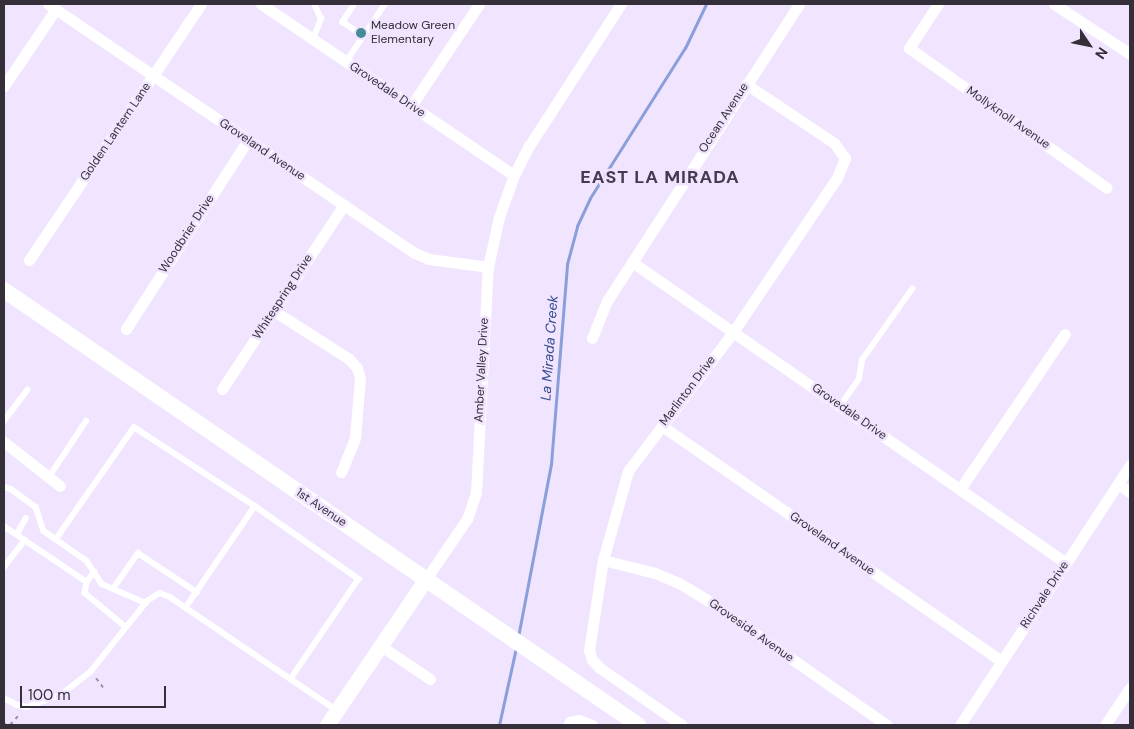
<!DOCTYPE html>
<html>
<head>
<meta charset="utf-8">
<style>
	body { margin:0 }
	#map { position:relative; width:1134px; height:729px; overflow:hidden; background:#f1e4ff; font-family:"DM Sans",sans-serif }
	div>[style] { position:absolute }
	.stream>* { height:3px; margin:-1.5px; padding:0 1.5px; transform-origin:1.5px; border-radius:1.5px; background:#8a9fda }
	.path>* { height:2px; margin-top:-1px; transform-origin:0; background:repeating-linear-gradient(90deg,#9b91a5 0 4px,transparent 0 8px) }
	.service>* { height:5.5px; margin:-2.75px; padding:0 2.75px; transform-origin:2.75px; border-radius:2.75px; background:#fff }
	.minor>* { height:11px; margin:-5.5px; padding:0 5.5px; transform-origin:5.5px; border-radius:5.5px; background:#fff }
	.tertiary>* { height:15px; margin:-7.5px; padding:0 7.5px; transform-origin:7.5px; border-radius:7.5px; background:#fff }
	.secondary>* { height:16px; margin:-8px; padding:0 8px; transform-origin:8px; border-radius:8px; background:#fff }
	.dots>* { width:14px; height:14px; translate:-50% -50%; box-sizing:border-box; border:2px solid #f1e4ff; border-radius:50% }
	span { translate:-50% -50%; white-space:nowrap; text-align:center; line-height:1.15; -webkit-text-stroke:5px #f1e4ff; paint-order:stroke }
	.poi-label { font-size:12px; color:#342f39 }
	.left { translate:0 -50%; text-align:left }
	.street-label { font-size:12px; color:#342f39 }
	.water-label { font-size:14px; color:#364b92; font-style:italic }
	.district-label { font-size:18px; color:#453b50; font-weight:700; letter-spacing:1px }
	.frame { position:absolute; inset:0; border:5px solid #342f39; pointer-events:none }
	.north { position:absolute; left:1064px; top:20px; width:50px; height:50px; -webkit-text-stroke:4px #f1e4ff; paint-order:stroke; rotate:124deg; font-size:14px; font-weight:700; line-height:20px; text-align:center; color:#342f39 }
	.north::after { content:''; display:block; margin:auto; width:18px; height:22px; background:#342f39; clip-path:polygon(50% 0,100% 100%,50% 72%,0 100%) }
	.scale { position:absolute; left:20px; top:686px; width:146px; height:22px; box-sizing:border-box; border:2px solid #342f39; border-top:0; padding-left:6px; font-size:15px; line-height:18px; white-space:nowrap; color:#342f39; -webkit-text-stroke:4px #f1e4ff; paint-order:stroke }
</style>
</head>
<body>
<div id="map">
	<div class="stream">
		<i style="left:518px;top:637px;width:176px;rotate:-79.2deg"></i>
		<i style="left:551px;top:464px;width:201px;rotate:-85.4deg"></i>
		<i style="left:567px;top:264px;width:39px;rotate:-75deg"></i>
		<i style="left:577px;top:226px;width:31px;rotate:-65deg"></i>
		<i style="left:590px;top:198px;width:178px;rotate:-57.7deg"></i>
		<i style="left:685px;top:48px;width:49px;rotate:-64.5deg"></i>
		<i style="left:499px;top:725px;width:79px;rotate:-77.6deg"></i>
	</div>
	<div class="path">
		<i style="left:96px;top:678px;width:15px;rotate:53deg"></i>
		<i style="left:4px;top:723px;width:3px;rotate:45deg"></i>
		<i style="left:10px;top:725px;width:15px;rotate:-48deg"></i>
	</div>
	<div class="service">
		<i style="left:355px;top:4px;width:22px;rotate:124deg"></i>
		<i style="left:343px;top:22px;width:25px;rotate:34deg"></i>
		<i style="left:313px;top:39px;width:22px;rotate:-68deg"></i>
		<i style="left:321px;top:19px;width:17px;rotate:-115deg"></i>
		<i style="left:346px;top:62px;width:70px;rotate:-56.1deg"></i>
		<i style="left:840px;top:406px;width:33px;rotate:-55deg"></i>
		<i style="left:859px;top:379px;width:19px;rotate:-81deg"></i>
		<i style="left:862px;top:360px;width:87px;rotate:-54.8deg"></i>
		<i style="left:4px;top:421px;width:39px;rotate:-53deg"></i>
		<i style="left:49px;top:477px;width:67px;rotate:-56.5deg"></i>
		<i style="left:4px;top:487px;width:7px;rotate:16deg"></i>
		<i style="left:11px;top:489px;width:31px;rotate:36deg"></i>
		<i style="left:36px;top:507px;width:25px;rotate:72deg"></i>
		<i style="left:44px;top:531px;width:52px;rotate:34.9deg"></i>
		<i style="left:87px;top:561px;width:27px;rotate:57deg"></i>
		<i style="left:102px;top:584px;width:48px;rotate:23.4deg"></i>
		<i style="left:4px;top:526px;width:100px;rotate:34deg"></i>
		<i style="left:17px;top:534px;width:18px;rotate:-61deg"></i>
		<i style="left:56px;top:539px;width:136px;rotate:-55.1deg"></i>
		<i style="left:134px;top:427px;width:145px;rotate:33.1deg"></i>
		<i style="left:255px;top:506px;width:127px;rotate:35.1deg"></i>
		<i style="left:359px;top:579px;width:121px;rotate:124.2deg"></i>
		<i style="left:4px;top:567px;width:34px;rotate:-52deg"></i>
		<i style="left:95px;top:572px;width:13px;rotate:129deg"></i>
		<i style="left:87px;top:582px;width:11px;rotate:100deg"></i>
		<i style="left:85px;top:593px;width:53px;rotate:39.7deg"></i>
		<i style="left:113px;top:589px;width:44px;rotate:-55.2deg"></i>
		<i style="left:138px;top:553px;width:71px;rotate:33.5deg"></i>
		<i style="left:186px;top:607px;width:122px;rotate:-55.7deg"></i>
		<i style="left:4px;top:698px;width:15px;rotate:28deg"></i>
		<i style="left:17px;top:705px;width:10px;rotate:11deg"></i>
		<i style="left:27px;top:707px;width:37px;rotate:-20deg"></i>
		<i style="left:62px;top:694px;width:37px;rotate:-38deg"></i>
		<i style="left:91px;top:671px;width:90px;rotate:-51.3deg"></i>
		<i style="left:147px;top:601px;width:15px;rotate:-32deg"></i>
		<i style="left:160px;top:593px;width:11px;rotate:22deg"></i>
		<i style="left:170px;top:597px;width:199px;rotate:34.2deg"></i>
	</div>
	<div class="minor">
		<i style="left:48px;top:4px;width:443px;rotate:34.2deg"></i>
		<i style="left:415px;top:253px;width:15px;rotate:23deg"></i>
		<i style="left:429px;top:259px;width:60px;rotate:7.7deg"></i>
		<i style="left:261px;top:4px;width:305px;rotate:34.1deg"></i>
		<i style="left:938px;top:4px;width:53px;rotate:123.4deg"></i>
		<i style="left:909px;top:48px;width:242px;rotate:35.3deg"></i>
		<i style="left:1054px;top:4px;width:91px;rotate:33.3deg"></i>
		<i style="left:4px;top:86px;width:93px;rotate:-56deg"></i>
		<i style="left:411px;top:106px;width:123px;rotate:-56.3deg"></i>
		<i style="left:29px;top:260px;width:308px;rotate:-56.1deg"></i>
		<i style="left:632px;top:262px;width:528px;rotate:34.74deg"></i>
		<i style="left:274px;top:311px;width:89px;rotate:32.6deg"></i>
		<i style="left:349px;top:359px;width:12px;rotate:48deg"></i>
		<i style="left:357px;top:368px;width:10px;rotate:73deg"></i>
		<i style="left:360px;top:378px;width:60px;rotate:94.8deg"></i>
		<i style="left:355px;top:438px;width:37px;rotate:112deg"></i>
		<i style="left:126px;top:329px;width:225px;rotate:-57.2deg"></i>
		<i style="left:592px;top:338px;width:40px;rotate:-68deg"></i>
		<i style="left:607px;top:301px;width:354px;rotate:-57.1deg"></i>
		<i style="left:222px;top:389px;width:221px;rotate:-56.5deg"></i>
		<i style="left:662px;top:426px;width:413px;rotate:34.7deg"></i>
		<i style="left:4px;top:442px;width:71px;rotate:38.2deg"></i>
		<i style="left:1118px;top:484px;width:14px;rotate:34deg"></i>
		<i style="left:960px;top:489px;width:187px;rotate:-55.9deg"></i>
		<i style="left:603px;top:560px;width:54px;rotate:14deg"></i>
		<i style="left:655px;top:573px;width:26px;rotate:23deg"></i>
		<i style="left:679px;top:583px;width:33px;rotate:31deg"></i>
		<i style="left:707px;top:600px;width:219px;rotate:34.8deg"></i>
		<i style="left:426px;top:579px;width:73px;rotate:-55.7deg"></i>
		<i style="left:467px;top:519px;width:28px;rotate:-71deg"></i>
		<i style="left:476px;top:493px;width:226px;rotate:-87deg"></i>
		<i style="left:488px;top:267px;width:51px;rotate:-77.6deg"></i>
		<i style="left:499px;top:217px;width:45px;rotate:-70.3deg"></i>
		<i style="left:514px;top:175px;width:33px;rotate:-63deg"></i>
		<i style="left:529px;top:146px;width:169px;rotate:-57.1deg"></i>
		<i style="left:381px;top:646px;width:59px;rotate:34deg"></i>
		<i style="left:568px;top:725px;width:4px;rotate:-56deg"></i>
		<i style="left:570px;top:722px;width:9px;rotate:-13deg"></i>
		<i style="left:579px;top:720px;width:14px;rotate:21deg"></i>
		<i style="left:682px;top:725px;width:100px;rotate:-145.2deg"></i>
		<i style="left:600px;top:668px;width:11px;rotate:-135deg"></i>
		<i style="left:592px;top:660px;width:10px;rotate:-107deg"></i>
		<i style="left:589px;top:650px;width:91px;rotate:-81.2deg"></i>
		<i style="left:603px;top:560px;width:92px;rotate:-74.3deg"></i>
		<i style="left:628px;top:471px;width:174px;rotate:-52.9deg"></i>
		<i style="left:733px;top:332px;width:186px;rotate:-56deg"></i>
		<i style="left:837px;top:178px;width:22px;rotate:-68deg"></i>
		<i style="left:845px;top:158px;width:19px;rotate:-126deg"></i>
		<i style="left:834px;top:143px;width:106px;rotate:-146.2deg"></i>
		<i style="left:960px;top:725px;width:311px;rotate:-56.8deg"></i>
		<i style="left:1105px;top:725px;width:45px;rotate:-56deg"></i>
	</div>
	<div class="tertiary">
		<i style="left:327px;top:725px;width:176px;rotate:-55.9deg"></i>
	</div>
	<div class="secondary">
		<i style="left:4px;top:290px;width:769px;rotate:34.45deg"></i>
	</div>
	<div class="dots">
		<i style="left:361px;top:33px;background:#468b98"></i>
	</div>
	<div class="poi-label">
		<span class="left" style="left:371px;top:33px">Meadow Green<br>Elementary</span>
	</div>
	<div class="street-label">
		<span style="left:387px;top:90px;rotate:34deg">Grovedale Drive</span>
		<span style="left:724px;top:118px;rotate:-57deg">Ocean Avenue</span>
		<span style="left:1008px;top:118px;rotate:35deg">Mollyknoll Avenue</span>
		<span style="left:116px;top:132px;rotate:-56deg">Golden Lantern Lane</span>
		<span style="left:262px;top:150px;rotate:34deg">Groveland Avenue</span>
		<span style="left:187px;top:234px;rotate:-57deg">Woodbrier Drive</span>
		<span style="left:283px;top:297px;rotate:-57deg">Whitespring Drive</span>
		<span style="left:482px;top:370px;rotate:-87deg">Amber Valley Drive</span>
		<span style="left:688px;top:391px;rotate:-53deg">Marlinton Drive</span>
		<span style="left:849px;top:412px;rotate:35deg">Grovedale Drive</span>
		<span style="left:321px;top:508px;rotate:34deg">1st Avenue</span>
		<span style="left:832px;top:544px;rotate:35deg">Groveland Avenue</span>
		<span style="left:1045px;top:595px;rotate:-57deg">Richvale Drive</span>
		<span style="left:751px;top:631px;rotate:35deg">Groveside Avenue</span>
	</div>
	<div class="water-label">
		<span style="left:549px;top:348px;rotate:-86deg">La Mirada Creek</span>
	</div>
	<div class="district-label">
		<span style="left:660px;top:177px">EAST LA MIRADA</span>
	</div>
	<div class="frame"></div>
	<div class="north">N</div>
	<div class="scale">100 m</div>
</div>
</body>
</html>
